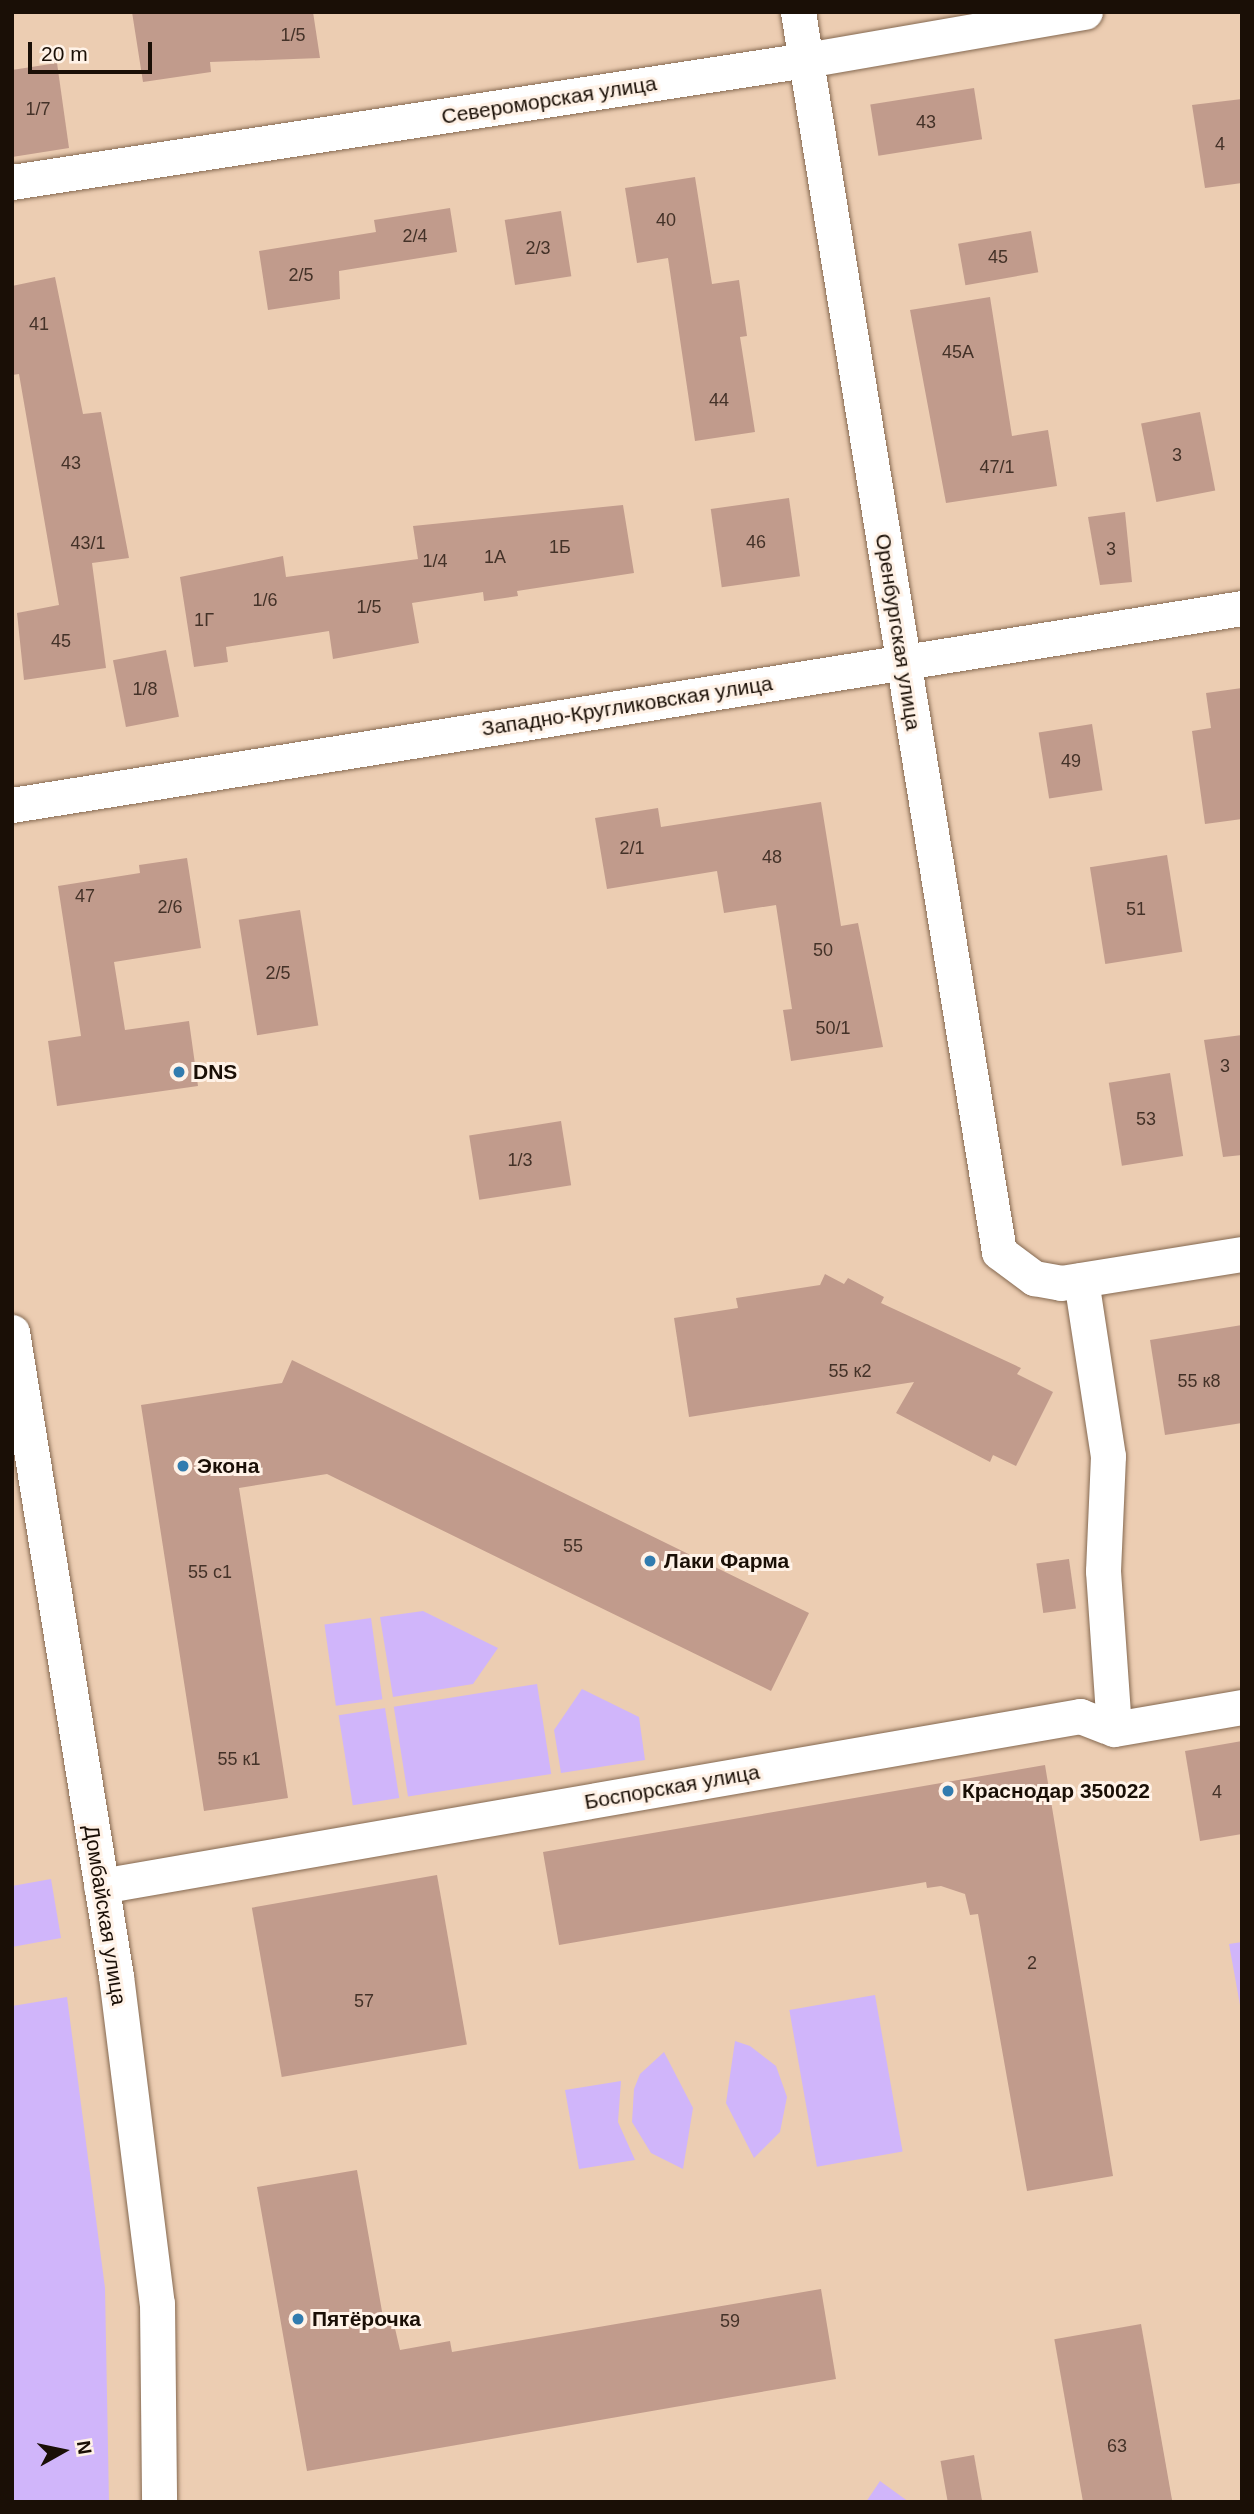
<!DOCTYPE html>
<html>
<head>
<meta charset="utf-8">
<style>
	body { margin:0 }
	#map { position:relative; width:1254px; height:2514px; overflow:hidden; background:#eccdb2; font-family:Arial,sans-serif }
	div>[style] { position:absolute }
	.green>* { inset:0; background:#d0b5fa; transform-origin:0 0 }
	.building>* { inset:0; background:#c19b8c; transform-origin:0 0 }
	.roads { filter:drop-shadow(0 0 2px #856951) drop-shadow(0 0 2px #856951) }
	.minor>* { height:35px; margin:-17.5px; padding:0 17.5px; transform-origin:17.5px; border-radius:17.5px; background:#fff }
	.dots>* { width:19px; height:19px; translate:-50% -50%; box-sizing:border-box; border:4px solid #fff2e7; border-radius:50% }
	span { translate:-50% -50%; white-space:nowrap; text-align:center; line-height:1.15; -webkit-text-stroke:6px #fff2e7; paint-order:stroke }
	.number-label { font-size:18px; color:#443228 }
	.number-label span { -webkit-text-stroke-width:0 }
	.street-label { font-size:21px; color:#1a0f06 }
	.poi-label { font-size:21px; color:#1a0f06; font-weight:700 }
	.left { translate:0 -50%; text-align:left }
	.frame { position:absolute; inset:0; border:14px solid #1a0f06; pointer-events:none }
	.north { position:absolute; left:28px; top:2416px; width:70px; height:70px; -webkit-text-stroke:5px #fff2e7; paint-order:stroke; rotate:81deg; font-size:19px; font-weight:700; line-height:28px; text-align:center; color:#1a0f06 }
	.north::after { content:''; display:block; margin:auto; width:24px; height:32px; background:#1a0f06; clip-path:polygon(50% 0,100% 100%,50% 72%,0 100%) }
	.scale { position:absolute; left:28px; top:42px; width:124px; height:32px; box-sizing:border-box; border:4px solid #1a0f06; border-top:0; padding-left:9px; font-size:21px; line-height:24px; white-space:nowrap; color:#1a0f06; -webkit-text-stroke:5px #fff2e7; paint-order:stroke }
</style>
</head>
<body>
<div id="map">
	<div class="green">
		<i style="clip-path:polygon(423px 1611px,498px 1648px,473px 1684px,393px 1697px,380px 1617px)"></i>
		<i style="left:371px;top:1618px;width:82px;height:47px;rotate:82deg"></i>
		<i style="left:537px;top:1684px;width:91px;height:145px;rotate:81deg"></i>
		<i style="clip-path:polygon(582px 1689px,639px 1717px,645px 1760px,561px 1773px,554px 1730px)"></i>
		<i style="left:385px;top:1708px;width:91px;height:47px;rotate:81deg"></i>
		<i style="clip-path:polygon(51px 1879px,61px 1938px,12px 1947px,12px 1886px)"></i>
		<i style="clip-path:polygon(1242px 1942px,1242px 2016px,1229px 1944px)"></i>
		<i style="left:875px;top:1995px;width:159px;height:87px;rotate:80deg"></i>
		<i style="clip-path:polygon(67px 1997px,105px 2288px,109px 2502px,12px 2502px,12px 2006px)"></i>
		<i style="clip-path:polygon(735px 2041px,750px 2046px,776px 2066px,787px 2097px,780px 2132px,754px 2158px,726px 2103px)"></i>
		<i style="clip-path:polygon(664px 2052px,693px 2108px,683px 2169px,651px 2153px,632px 2122px,634px 2089px,640px 2074px)"></i>
		<i style="clip-path:polygon(621px 2081px,618px 2122px,635px 2160px,579px 2169px,565px 2090px)"></i>
		<i style="clip-path:polygon(880px 2481px,909px 2502px,866px 2502px)"></i>
	</div>
	<div class="building">
		<i style="clip-path:polygon(132px 12px,313px 12px,320px 58px,210px 62px,211px 72px,143px 82px)"></i>
		<i style="clip-path:polygon(57px 63px,69px 148px,12px 157px,12px 70px)"></i>
		<i style="left:974px;top:88px;width:52px;height:105px;rotate:81deg"></i>
		<i style="clip-path:polygon(1242px 99px,1242px 183px,1205px 188px,1192px 105px)"></i>
		<i style="clip-path:polygon(695px 177px,712px 284px,739px 280px,747px 336px,740px 337px,755px 432px,695px 441px,668px 258px,637px 263px,625px 188px)"></i>
		<i style="clip-path:polygon(450px 208px,457px 252px,339px 271px,340px 299px,268px 310px,259px 251px,376px 232px,374px 220px)"></i>
		<i style="left:561px;top:211px;width:66px;height:57px;rotate:81deg"></i>
		<i style="left:1031px;top:231px;width:42px;height:74px;rotate:80deg"></i>
		<i style="clip-path:polygon(55px 277px,83px 414px,101px 412px,129px 558px,92px 563px,106px 668px,24px 680px,17px 613px,59px 605px,19px 374px,12px 375px,12px 286px)"></i>
		<i style="clip-path:polygon(990px 297px,1012px 436px,1048px 430px,1057px 486px,946px 503px,910px 310px)"></i>
		<i style="left:1200px;top:412px;width:80px;height:60px;rotate:79deg"></i>
		<i style="left:789px;top:498px;width:79px;height:79px;rotate:82deg"></i>
		<i style="clip-path:polygon(623px 505px,634px 573px,517px 591px,518px 596px,484px 601px,483px 592px,412px 603px,419px 643px,333px 659px,329px 631px,226px 647px,228px 662px,194px 667px,180px 577px,283px 556px,286px 577px,418px 559px,413px 526px)"></i>
		<i style="clip-path:polygon(1125px 512px,1132px 582px,1100px 585px,1088px 517px)"></i>
		<i style="left:166px;top:650px;width:68px;height:54px;rotate:79deg"></i>
		<i style="clip-path:polygon(1242px 688px,1242px 819px,1205px 824px,1192px 731px,1211px 728px,1206px 693px)"></i>
		<i style="left:1092px;top:724px;width:67px;height:54px;rotate:81deg"></i>
		<i style="clip-path:polygon(821px 802px,841px 926px,858px 923px,883px 1047px,791px 1061px,783px 1010px,792px 1009px,776px 905px,724px 913px,717px 871px,607px 889px,595px 818px,658px 808px,661px 827px)"></i>
		<i style="left:1167px;top:855px;width:98px;height:78px;rotate:81deg"></i>
		<i style="clip-path:polygon(187px 858px,201px 948px,114px 962px,125px 1030px,189px 1021px,198px 1086px,57px 1106px,48px 1041px,81px 1036px,58px 886px,140px 873px,139px 865px)"></i>
		<i style="left:300px;top:910px;width:117px;height:62px;rotate:81deg"></i>
		<i style="clip-path:polygon(1242px 1035px,1242px 1155px,1223px 1157px,1204px 1040px)"></i>
		<i style="left:1170px;top:1073px;width:84px;height:62px;rotate:81deg"></i>
		<i style="left:561px;top:1121px;width:65px;height:93px;rotate:81deg"></i>
		<i style="clip-path:polygon(825px 1274px,844px 1284px,848px 1278px,884px 1297px,881px 1303px,1021px 1368px,1017px 1374px,1053px 1392px,1016px 1466px,993px 1455px,990px 1462px,896px 1413px,914px 1382px,689px 1417px,674px 1318px,738px 1308px,736px 1298px,820px 1285px)"></i>
		<i style="clip-path:polygon(1242px 1325px,1242px 1423px,1165px 1435px,1150px 1340px)"></i>
		<i style="clip-path:polygon(292px 1360px,809px 1613px,771px 1691px,327px 1474px,239px 1488px,288px 1798px,204px 1811px,141px 1405px,282px 1383px)"></i>
		<i style="left:1069px;top:1559px;width:50px;height:33px;rotate:82deg"></i>
		<i style="clip-path:polygon(1242px 1741px,1242px 1834px,1200px 1841px,1185px 1751px)"></i>
		<i style="clip-path:polygon(1045px 1765px,1113px 2176px,1027px 2191px,978px 1914px,970px 1915px,965px 1894px,941px 1886px,927px 1888px,926px 1882px,559px 1945px,543px 1852px)"></i>
		<i style="left:437px;top:1875px;width:172px;height:188px;rotate:80deg"></i>
		<i style="clip-path:polygon(357px 2170px,383px 2317px,394px 2324px,400px 2350px,450px 2341px,452px 2352px,821px 2289px,836px 2379px,307px 2471px,257px 2187px)"></i>
		<i style="left:1141px;top:2324px;width:181px;height:88px;rotate:80deg"></i>
		<i style="left:974px;top:2455px;width:48px;height:34px;rotate:80deg"></i>
	</div>
	<div class="roads">
		<div class="minor">
			<i style="left:798px;top:12px;width:1256px;rotate:80.79deg"></i>
			<i style="left:999px;top:1252px;width:44px;rotate:36.6deg"></i>
			<i style="left:1034px;top:1278px;width:27px;rotate:10deg"></i>
			<i style="left:1061px;top:1283px;width:183px;rotate:-9.1deg"></i>
			<i style="left:12px;top:182px;width:803px;rotate:-8.74deg"></i>
			<i style="left:806px;top:60px;width:283px;rotate:-9.8deg"></i>
			<i style="left:12px;top:805px;width:1246px;rotate:-9.1deg"></i>
			<i style="left:1081px;top:1280px;width:178px;rotate:81.3deg"></i>
			<i style="left:1108px;top:1456px;width:115px;rotate:92.5deg"></i>
			<i style="left:1103px;top:1571px;width:158px;rotate:86deg"></i>
			<i style="left:12px;top:1332px;width:652px;rotate:80.83deg"></i>
			<i style="left:116px;top:1976px;width:330px;rotate:82.9deg"></i>
			<i style="left:157px;top:2303px;width:199px;rotate:89.4deg"></i>
			<i style="left:101px;top:1886px;width:994px;rotate:-9.85deg"></i>
			<i style="left:1080px;top:1716px;width:36px;rotate:21deg"></i>
			<i style="left:1114px;top:1729px;width:130px;rotate:-9.8deg"></i>
		</div>
	</div>
	<div class="dots">
		<i style="left:179px;top:1072px;background:#327caf"></i>
		<i style="left:183px;top:1466px;background:#327caf"></i>
		<i style="left:650px;top:1561px;background:#327caf"></i>
		<i style="left:948px;top:1791px;background:#327caf"></i>
		<i style="left:298px;top:2319px;background:#327caf"></i>
	</div>
	<div class="number-label">
		<span style="left:293px;top:35px">1/5</span>
		<span style="left:38px;top:109px">1/7</span>
		<span style="left:926px;top:122px">43</span>
		<span style="left:1220px;top:144px">4</span>
		<span style="left:666px;top:220px">40</span>
		<span style="left:415px;top:236px">2/4</span>
		<span style="left:538px;top:248px">2/3</span>
		<span style="left:998px;top:257px">45</span>
		<span style="left:301px;top:275px">2/5</span>
		<span style="left:39px;top:324px">41</span>
		<span style="left:958px;top:352px">45А</span>
		<span style="left:719px;top:400px">44</span>
		<span style="left:1177px;top:455px">3</span>
		<span style="left:71px;top:463px">43</span>
		<span style="left:997px;top:467px">47/1</span>
		<span style="left:756px;top:542px">46</span>
		<span style="left:88px;top:543px">43/1</span>
		<span style="left:560px;top:547px">1Б</span>
		<span style="left:1111px;top:549px">3</span>
		<span style="left:495px;top:557px">1А</span>
		<span style="left:435px;top:561px">1/4</span>
		<span style="left:265px;top:600px">1/6</span>
		<span style="left:369px;top:607px">1/5</span>
		<span style="left:204px;top:620px">1Г</span>
		<span style="left:61px;top:641px">45</span>
		<span style="left:145px;top:689px">1/8</span>
		<span style="left:1071px;top:761px">49</span>
		<span style="left:632px;top:848px">2/1</span>
		<span style="left:772px;top:857px">48</span>
		<span style="left:85px;top:896px">47</span>
		<span style="left:170px;top:907px">2/6</span>
		<span style="left:1136px;top:909px">51</span>
		<span style="left:823px;top:950px">50</span>
		<span style="left:278px;top:973px">2/5</span>
		<span style="left:833px;top:1028px">50/1</span>
		<span style="left:1225px;top:1066px">3</span>
		<span style="left:1146px;top:1119px">53</span>
		<span style="left:520px;top:1160px">1/3</span>
		<span style="left:850px;top:1371px">55 к2</span>
		<span style="left:1199px;top:1381px">55 к8</span>
		<span style="left:573px;top:1546px">55</span>
		<span style="left:210px;top:1572px">55 с1</span>
		<span style="left:239px;top:1759px">55 к1</span>
		<span style="left:1217px;top:1792px">4</span>
		<span style="left:1032px;top:1963px">2</span>
		<span style="left:364px;top:2001px">57</span>
		<span style="left:730px;top:2321px">59</span>
		<span style="left:1117px;top:2446px">63</span>
	</div>
	<div class="street-label">
		<span style="left:549px;top:100px;rotate:-9deg">Североморская улица</span>
		<span style="left:898px;top:632px;rotate:81deg">Оренбургская улица</span>
		<span style="left:627px;top:706px;rotate:-9deg">Западно-Кругликовская улица</span>
		<span style="left:672px;top:1787px;rotate:-10deg">Боспорская улица</span>
		<span style="left:105px;top:1915px;rotate:81deg">Домбайская улица</span>
	</div>
	<div class="poi-label">
		<span class="left" style="left:193px;top:1072px">DNS</span>
		<span class="left" style="left:197px;top:1466px">Экона</span>
		<span class="left" style="left:664px;top:1561px">Лаки Фарма</span>
		<span class="left" style="left:962px;top:1791px">Краснодар 350022</span>
		<span class="left" style="left:312px;top:2319px">Пятёрочка</span>
	</div>
	<div class="frame"></div>
	<div class="north">N</div>
	<div class="scale">20 m</div>
</div>
</body>
</html>
